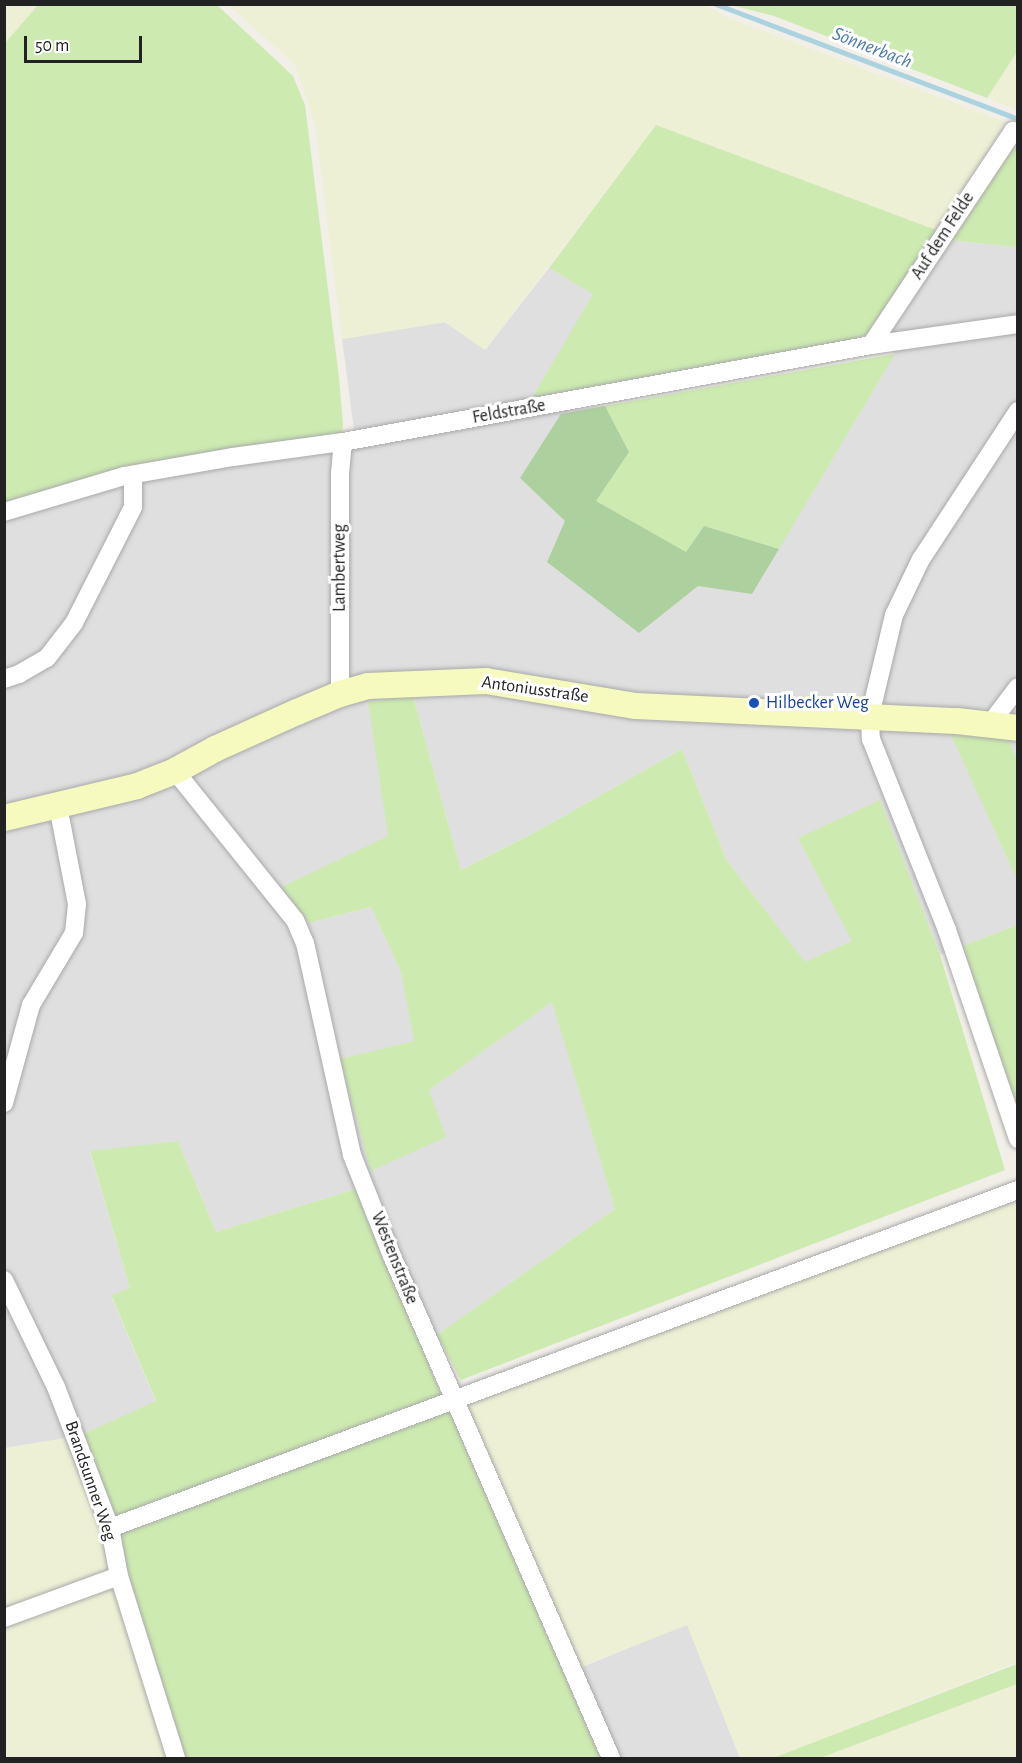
<!DOCTYPE html>
<html>
<head>
<meta charset="utf-8">
<style>
	body { margin:0 }
	#map { position:relative; width:1022px; height:1763px; overflow:hidden; background:#f2efe9; font-family:"Alegreya Sans",sans-serif }
	div>[style] { position:absolute }
	.residential>* { inset:0; background:#e0dfdf }
	.farmland>* { inset:0; background:#eef0d5 }
	.grass>* { inset:0; background:#cdebb0 }
	.forest>* { inset:0; background:#add19e }
	.stream>* { height:4.5px; margin:-2.25px; padding:0 2.25px; transform-origin:2.25px; border-radius:2.25px; background:#aad3df }
	.roads { filter:drop-shadow(0 0 2px #a9a9a9) drop-shadow(0 0 2px #a9a9a9) }
	.street>* { height:18px; margin:-9px; padding:0 9px; transform-origin:9px; border-radius:9px; background:#fff }
	.secondary>* { height:26px; margin:-13px; padding:0 13px; transform-origin:13px; border-radius:13px; background:#f7fabf }
	.dots>* { width:16px; height:16px; translate:-50% -50%; box-sizing:border-box; border:3px solid #fff; border-radius:50% }
	span { translate:-50% -50%; white-space:nowrap; text-align:center; line-height:1.15; -webkit-text-stroke:6px #fff; paint-order:stroke }
	.street-label { font-size:18px; color:#222 }
	.transit-label { font-size:18px; color:#164399 }
	.left { translate:0 -50%; text-align:left }
	.water-label { font-size:20px; color:#4a7aab; font-style:italic }
	.frame { position:absolute; inset:0; border:6px solid #222; pointer-events:none }
	.scale { position:absolute; left:24px; top:36px; width:118px; height:27px; box-sizing:border-box; border:3px solid #222; border-top:0; padding-left:8px; font-size:18px; line-height:21px; white-space:nowrap; color:#222; -webkit-text-stroke:4px #fff; paint-order:stroke }
</style>
</head>
<body>
<div id="map">
	<div class="residential">
		<i style="clip-path:polygon(936px 230px,948px 240px,1017px 247px,1017px 759px,1008px 738px,952px 735px,1017px 880px,1017px 925px,940px 955px,880px 801px,852px 941px,805px 963px,727px 861px,682px 749px,532px 834px,461px 870px,413px 696px,388px 836px,309px 923px,371px 907px,401px 972px,415px 1041px,429px 1090px,553px 1001px,615px 1209px,423px 1345px,356px 1189px,216px 1232px,178px 1141px,90px 1152px,130px 1288px,111px 1296px,156px 1402px,79px 1436px,5px 1448px,5px 514px,125px 478px,356px 445px,342px 339px,445px 322px,485px 350px,549px 268px,594px 294px,522px 415px,605px 406px,629px 452px,704px 526px,895px 354px,874px 330px)"></i>
		<i style="clip-path:polygon(687px 1624px,740px 1758px,620px 1758px,580px 1668px)"></i>
	</div>
	<div class="farmland">
		<i style="clip-path:polygon(5px 5px,38px 5px,5px 43px)"></i>
		<i style="clip-path:polygon(229px 5px,705px 5px,724px 16px,1005px 122px,936px 230px,656px 125px,485px 350px,445px 322px,342px 339px,315px 124px,295px 65px)"></i>
		<i style="clip-path:polygon(1017px 52px,1017px 110px,987px 98px)"></i>
		<i style="clip-path:polygon(1017px 1198px,1017px 1662px,774px 1758px,740px 1758px,687px 1625px,580px 1667px,464px 1403px)"></i>
		<i style="clip-path:polygon(73px 1437px,107px 1529px,114px 1574px,5px 1615px,5px 1448px)"></i>
		<i style="clip-path:polygon(118px 1579px,174px 1758px,5px 1758px,5px 1621px)"></i>
		<i style="clip-path:polygon(1017px 1684px,1017px 1758px,820px 1758px,830px 1754px)"></i>
	</div>
	<div class="grass">
		<i style="clip-path:polygon(38px 5px,217px 5px,293px 76px,305px 105px,339px 378px,343px 424px,341px 441px,5px 509px,5px 43px)"></i>
		<i style="clip-path:polygon(731px 5px,1017px 5px,1017px 52px,987px 98px,774px 16px)"></i>
		<i style="clip-path:polygon(656px 125px,936px 230px,874px 330px,852px 342px,529px 403px,593px 294px,549px 268px)"></i>
		<i style="clip-path:polygon(1017px 146px,1017px 247px,948px 240px,1005px 150px)"></i>
		<i style="clip-path:polygon(895px 354px,779px 549px,704px 526px,686px 552px,596px 501px,629px 452px,605px 406px)"></i>
		<i style="clip-path:polygon(413px 696px,461px 870px,532px 834px,682px 749px,727px 861px,805px 962px,852px 941px,798px 838px,880px 800px,940px 955px,1005px 1170px,461px 1380px,437px 1335px,615px 1209px,552px 1002px,429px 1090px,446px 1137px,371px 1171px,340px 1059px,414px 1041px,401px 972px,371px 907px,309px 923px,282px 887px,388px 836px,368px 702px)"></i>
		<i style="clip-path:polygon(951px 735px,1008px 738px,1017px 759px,1017px 880px)"></i>
		<i style="clip-path:polygon(1017px 925px,1017px 1114px,960px 947px)"></i>
		<i style="clip-path:polygon(178px 1141px,216px 1232px,356px 1189px,442px 1396px,114px 1517px,79px 1436px,156px 1401px,111px 1295px,130px 1288px,90px 1151px)"></i>
		<i style="clip-path:polygon(453px 1403px,608px 1758px,180px 1758px,116px 1535px)"></i>
		<i style="clip-path:polygon(1017px 1664px,1017px 1684px,820px 1758px,773px 1758px)"></i>
	</div>
	<div class="forest">
		<i style="clip-path:polygon(605px 406px,629px 452px,596px 501px,686px 552px,704px 526px,779px 549px,752px 594px,698px 586px,639px 633px,547px 562px,565px 521px,520px 478px,561px 414px)"></i>
	</div>
	<div class="stream">
		<i style="left:716px;top:4px;width:323px;rotate:20.8deg"></i>
	</div>
	<div class="roads">
		<div class="street">
			<i style="left:871px;top:345px;width:257px;rotate:-56.4deg"></i>
			<i style="left:1013px;top:131px;width:5px;rotate:22deg"></i>
			<i style="left:1018px;top:411px;width:177px;rotate:123.2deg"></i>
			<i style="left:921px;top:559px;width:62px;rotate:115.7deg"></i>
			<i style="left:894px;top:615px;width:104px;rotate:103.4deg"></i>
			<i style="left:870px;top:716px;width:23px;rotate:88deg"></i>
			<i style="left:871px;top:739px;width:206px;rotate:68.3deg"></i>
			<i style="left:947px;top:930px;width:221px;rotate:71.2deg"></i>
			<i style="left:4px;top:512px;width:125px;rotate:-16.7deg"></i>
			<i style="left:124px;top:476px;width:111px;rotate:-9.9deg"></i>
			<i style="left:233px;top:457px;width:111px;rotate:-7.8deg"></i>
			<i style="left:343px;top:442px;width:537px;rotate:-10.41deg"></i>
			<i style="left:871px;top:345px;width:148px;rotate:-8.1deg"></i>
			<i style="left:4px;top:679px;width:16px;rotate:-18deg"></i>
			<i style="left:19px;top:674px;width:32px;rotate:-30deg"></i>
			<i style="left:47px;top:658px;width:44px;rotate:-52.4deg"></i>
			<i style="left:74px;top:623px;width:130px;rotate:-63deg"></i>
			<i style="left:133px;top:507px;width:32px;rotate:-90deg"></i>
			<i style="left:340px;top:694px;width:220px;rotate:-90deg"></i>
			<i style="left:340px;top:474px;width:32px;rotate:-85deg"></i>
			<i style="left:990px;top:724px;width:46px;rotate:-52.9deg"></i>
			<i style="left:175px;top:771px;width:191px;rotate:51.2deg"></i>
			<i style="left:295px;top:920px;width:25px;rotate:67deg"></i>
			<i style="left:305px;top:943px;width:217px;rotate:77.5deg"></i>
			<i style="left:352px;top:1155px;width:109px;rotate:68.4deg"></i>
			<i style="left:392px;top:1256px;width:548px;rotate:66.43deg"></i>
			<i style="left:4px;top:1103px;width:102px;rotate:-74.6deg"></i>
			<i style="left:31px;top:1005px;width:84px;rotate:-59.2deg"></i>
			<i style="left:74px;top:933px;width:29px;rotate:-84deg"></i>
			<i style="left:77px;top:904px;width:100px;rotate:-101deg"></i>
			<i style="left:4px;top:1280px;width:119px;rotate:64.1deg"></i>
			<i style="left:56px;top:1387px;width:151px;rotate:69deg"></i>
			<i style="left:110px;top:1528px;width:49px;rotate:79.4deg"></i>
			<i style="left:119px;top:1576px;width:191px;rotate:72.6deg"></i>
			<i style="left:110px;top:1528px;width:969px;rotate:-20.42deg"></i>
			<i style="left:4px;top:1618px;width:122px;rotate:-20.1deg"></i>
		</div>
		<div class="secondary">
			<i style="left:4px;top:818px;width:137px;rotate:-13.5deg"></i>
			<i style="left:137px;top:786px;width:41px;rotate:-21.5deg"></i>
			<i style="left:175px;top:771px;width:46px;rotate:-28.8deg"></i>
			<i style="left:215px;top:749px;width:90px;rotate:-24.3deg"></i>
			<i style="left:297px;top:712px;width:47px;rotate:-22.7deg"></i>
			<i style="left:340px;top:694px;width:29px;rotate:-16deg"></i>
			<i style="left:368px;top:686px;width:118px;rotate:-2.4deg"></i>
			<i style="left:486px;top:681px;width:152px;rotate:9.5deg"></i>
			<i style="left:636px;top:706px;width:321px;rotate:2.7deg"></i>
			<i style="left:957px;top:721px;width:61px;rotate:6.5deg"></i>
		</div>
	</div>
	<div class="dots">
		<i style="left:754px;top:703px;background:#1a4fb4"></i>
	</div>
	<div class="street-label">
		<span style="left:943px;top:236px;rotate:-57deg">Auf dem Felde</span>
		<span style="left:509px;top:412px;rotate:-10deg">Feldstraße</span>
		<span style="left:340px;top:568px;rotate:-90deg">Lambertweg</span>
		<span style="left:535px;top:690px;rotate:8deg">Antoniusstraße</span>
		<span style="left:394px;top:1258px;rotate:68deg">Westenstraße</span>
		<span style="left:90px;top:1481px;rotate:71deg">Brandsunner Weg</span>
	</div>
	<div class="transit-label">
		<span class="left" style="left:766px;top:703px">Hilbecker Weg</span>
	</div>
	<div class="water-label">
		<span style="left:872px;top:48px;rotate:21deg">Sönnerbach</span>
	</div>
	<div class="frame"></div>
	<div class="scale">50 m</div>
</div>
</body>
</html>
